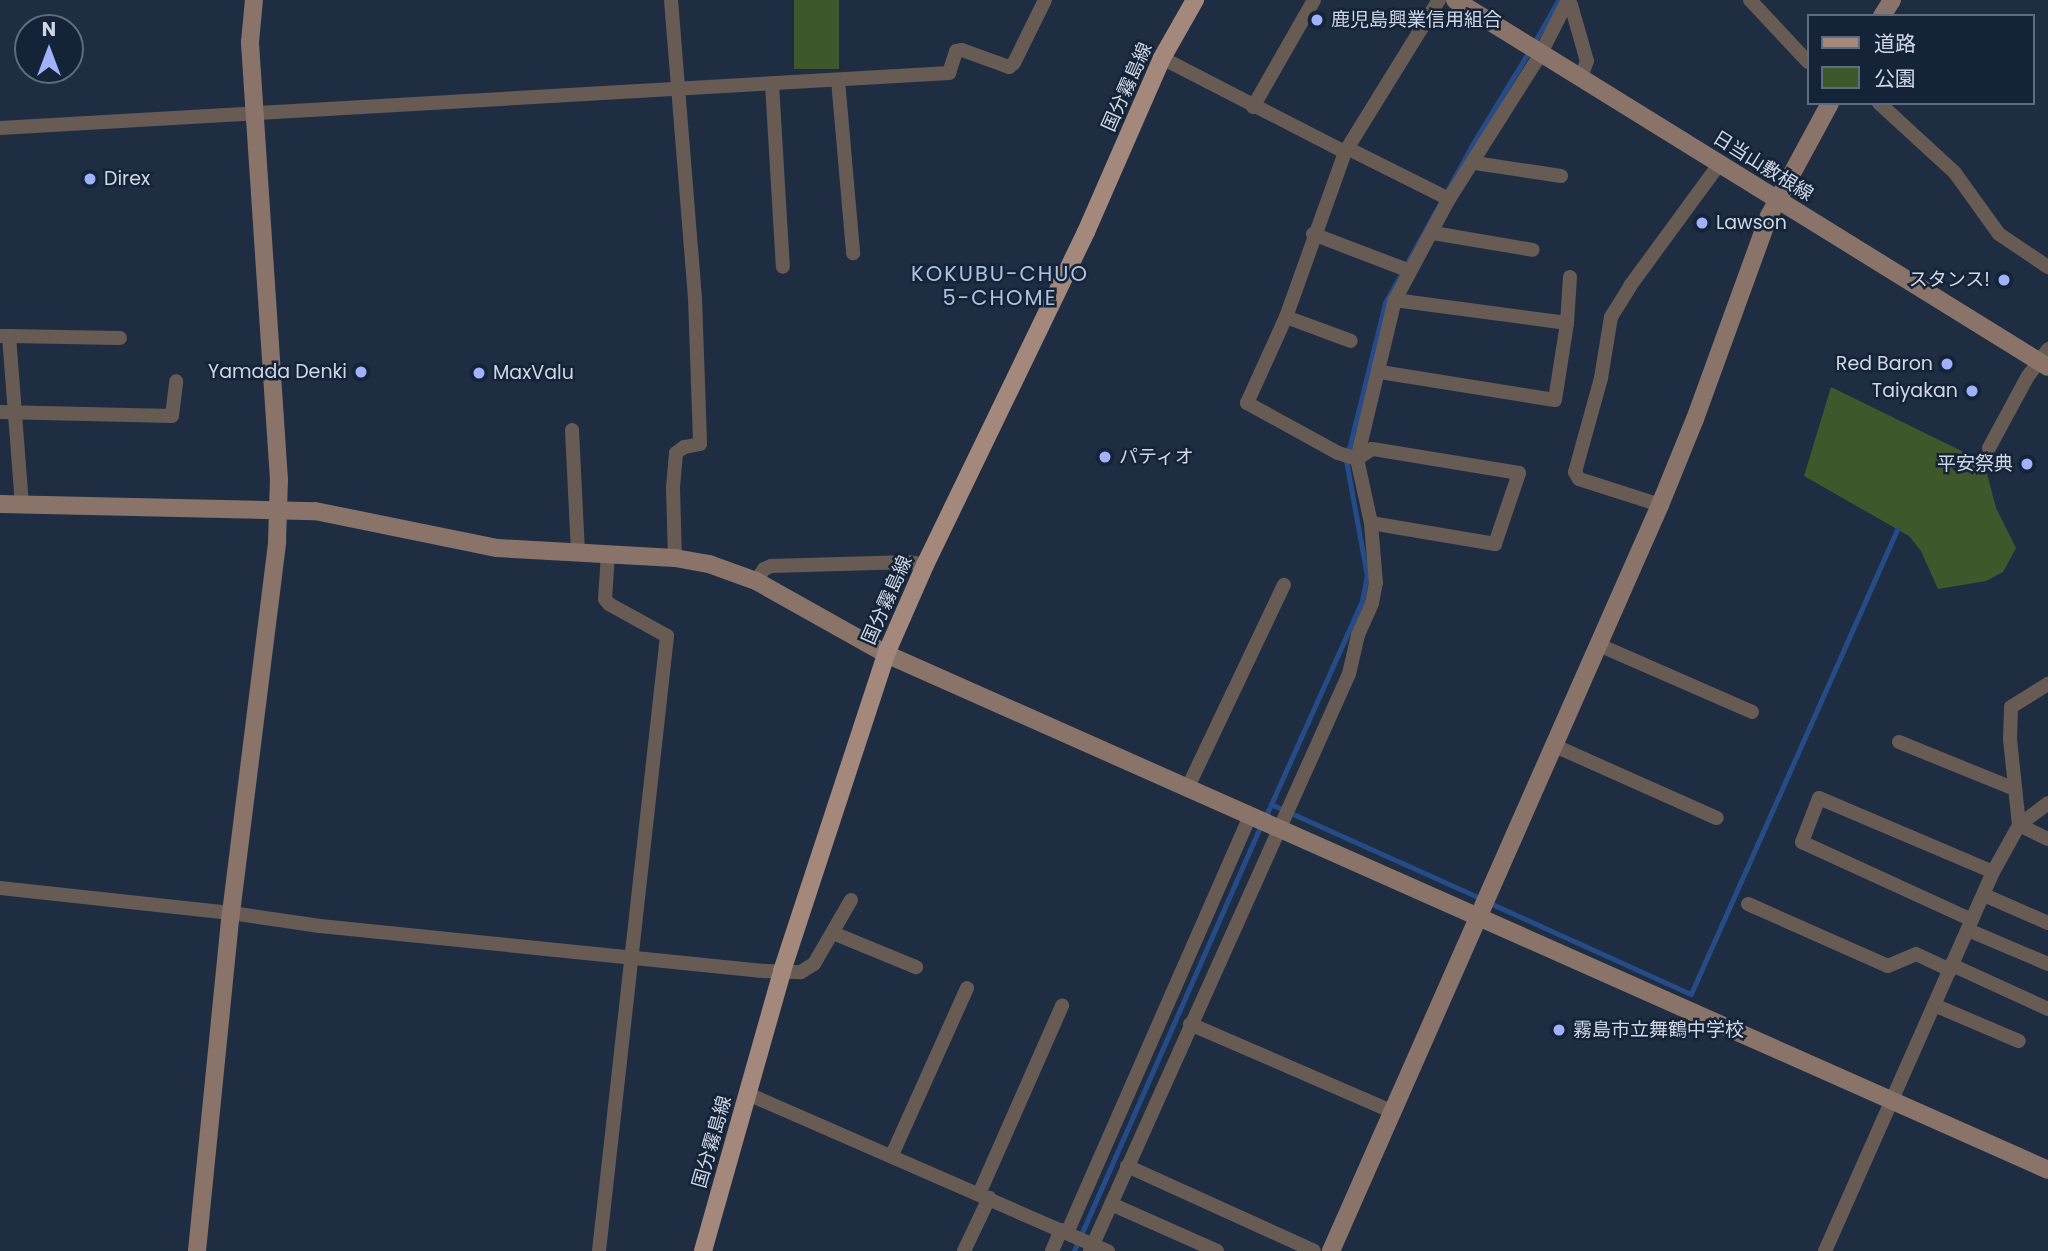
<!DOCTYPE html>
<html>
<head>
<meta charset="utf-8">
<style>
	body { margin:0 }
	#map { position:relative; width:2048px; height:1251px; overflow:hidden; background:#1f2d43; font-family:Poppins,"Noto Sans JP",sans-serif }
	div>[style] { position:absolute }
	.green>* { inset:0; background:#3e582b; transform-origin:0 0 }
	.stream>* { height:4.5px; margin:-2.25px; padding:0 2.25px; transform-origin:2.25px; border-radius:2.25px; background:#254c88 }
	.street>* { height:14px; margin:-7px; padding:0 7px; transform-origin:7px; border-radius:7px; background:#685b54 }
	.secondary>* { height:18px; margin:-9px; padding:0 9px; transform-origin:9px; border-radius:9px; background:#8a746a }
	.primary>* { height:18px; margin:-9px; padding:0 9px; transform-origin:9px; border-radius:9px; background:#a3887b }
	.dots>* { width:19px; height:19px; translate:-50% -50%; box-sizing:border-box; border:4px solid #152338; border-radius:50% }
	span { translate:-50% -50%; white-space:nowrap; text-align:center; line-height:1.15; -webkit-text-stroke:5px #152338; paint-order:stroke }
	.poi-label { font-size:19px; color:#ced7e6 }
	.left { translate:0 -50%; text-align:left }
	.right { translate:-100% -50%; text-align:right }
	.street-label { font-size:19px; color:#ced7e6 }
	.neighbourhood-label { font-size:21px; color:#afc2df; letter-spacing:2px }
	.legend { position:absolute; left:1807px; top:14px; width:228px; height:91px; box-sizing:border-box; background:#152338; border:2px solid #5f6b7e; margin:0; padding:9px 12px; list-style:none; font-size:21px; color:#ced7e6 }
	.legend li { display:flex; align-items:center; gap:14px; height:35px }
	.legend b { width:35px; border:2px solid #5f6b7e }
	.north { position:absolute; left:14px; top:14px; width:70px; height:70px; box-sizing:border-box; background:#152338; border:2px solid #5f6b7e; border-radius:50%; rotate:0deg; font-size:19px; font-weight:700; line-height:28px; text-align:center; color:#ced7e6 }
	.north::after { content:''; display:block; margin:auto; width:24px; height:32px; background:#a1b2fd; clip-path:polygon(50% 0,100% 100%,50% 72%,0 100%) }
</style>
</head>
<body>
<div id="map">
	<div class="green">
		<i style="left:794px;top:0;width:45px;height:69px"></i>
		<i style="clip-path:polygon(1831px 387px,1984px 462px,1996px 508px,2016px 548px,2003px 572px,1986px 581px,1938px 589px,1921px 551px,1909px 536px,1804px 476px)"></i>
	</div>
	<div class="stream">
		<i style="left:1534px;top:43px;width:48px;rotate:-60.3deg"></i>
		<i style="left:1271px;top:804px;width:229px;rotate:24.2deg"></i>
		<i style="left:1265px;top:818px;width:238px;rotate:-65.9deg"></i>
		<i style="left:1362px;top:601px;width:25px;rotate:-79deg"></i>
		<i style="left:1367px;top:576px;width:117px;rotate:-100.3deg"></i>
		<i style="left:1346px;top:461px;width:163px;rotate:-76.1deg"></i>
		<i style="left:1385px;top:303px;width:178px;rotate:-61.1deg"></i>
		<i style="left:1471px;top:147px;width:114px;rotate:-58.7deg"></i>
		<i style="left:1488px;top:902px;width:223px;rotate:24.4deg"></i>
		<i style="left:1691px;top:994px;width:508px;rotate:-66.06deg"></i>
		<i style="left:1074px;top:1251px;width:464px;rotate:-66.3deg"></i>
	</div>
	<div class="street">
		<i style="left:671px;top:0;width:299px;rotate:85.4deg"></i>
		<i style="left:695px;top:298px;width:146px;rotate:88deg"></i>
		<i style="left:700px;top:444px;width:16px;rotate:169deg"></i>
		<i style="left:684px;top:447px;width:10px;rotate:143deg"></i>
		<i style="left:676px;top:453px;width:35px;rotate:95deg"></i>
		<i style="left:673px;top:488px;width:70px;rotate:88.4deg"></i>
		<i style="left:1750px;top:0;width:85px;rotate:46.9deg"></i>
		<i style="left:1162px;top:58px;width:206px;rotate:27.2deg"></i>
		<i style="left:838px;top:80px;width:174px;rotate:85deg"></i>
		<i style="left:772px;top:84px;width:183px;rotate:86.6deg"></i>
		<i style="left:1879px;top:103px;width:103px;rotate:42.6deg"></i>
		<i style="left:1955px;top:173px;width:75px;rotate:54.2deg"></i>
		<i style="left:1999px;top:234px;width:59px;rotate:34deg"></i>
		<i style="left:1253px;top:107px;width:123px;rotate:-60.3deg"></i>
		<i style="left:0;top:128px;width:951px;rotate:-3.32deg"></i>
		<i style="left:949px;top:73px;width:23px;rotate:-72deg"></i>
		<i style="left:956px;top:51px;width:6px;rotate:-9deg"></i>
		<i style="left:962px;top:50px;width:50px;rotate:19.9deg"></i>
		<i style="left:1009px;top:67px;width:6px;rotate:-39deg"></i>
		<i style="left:1014px;top:63px;width:70px;rotate:-63.8deg"></i>
		<i style="left:1347px;top:148px;width:114px;rotate:26.6deg"></i>
		<i style="left:1475px;top:163px;width:87px;rotate:8.6deg"></i>
		<i style="left:1433px;top:233px;width:101px;rotate:9.6deg"></i>
		<i style="left:1313px;top:234px;width:104px;rotate:20.9deg"></i>
		<i style="left:1286px;top:317px;width:69px;rotate:20.3deg"></i>
		<i style="left:1567px;top:323px;width:46px;rotate:-86.3deg"></i>
		<i style="left:0;top:336px;width:9px"></i>
		<i style="left:9px;top:336px;width:169px;rotate:85.6deg"></i>
		<i style="left:9px;top:336px;width:111px;rotate:1deg"></i>
		<i style="left:1380px;top:372px;width:177px;rotate:9.1deg"></i>
		<i style="left:1555px;top:400px;width:78px;rotate:-81.1deg"></i>
		<i style="left:1567px;top:323px;width:174px;rotate:-172.4deg"></i>
		<i style="left:0;top:412px;width:172px;rotate:1.3deg"></i>
		<i style="left:172px;top:416px;width:35px;rotate:-83deg"></i>
		<i style="left:572px;top:430px;width:122px;rotate:87.2deg"></i>
		<i style="left:1989px;top:448px;width:82px;rotate:-61.6deg"></i>
		<i style="left:2028px;top:376px;width:34px;rotate:-53deg"></i>
		<i style="left:1660px;top:505px;width:85px;rotate:-162.2deg"></i>
		<i style="left:1579px;top:479px;width:8px;rotate:-120deg"></i>
		<i style="left:1575px;top:472px;width:98px;rotate:-74.5deg"></i>
		<i style="left:1601px;top:378px;width:62px;rotate:-80.7deg"></i>
		<i style="left:1611px;top:317px;width:36px;rotate:-58deg"></i>
		<i style="left:1630px;top:286px;width:152px;rotate:-53.8deg"></i>
		<i style="left:1371px;top:523px;width:126px;rotate:9.6deg"></i>
		<i style="left:1495px;top:544px;width:75px;rotate:-71.3deg"></i>
		<i style="left:1519px;top:473px;width:149px;rotate:-170.7deg"></i>
		<i style="left:1372px;top:449px;width:18px;rotate:146deg"></i>
		<i style="left:1357px;top:459px;width:20px;rotate:-162deg"></i>
		<i style="left:1338px;top:453px;width:104px;rotate:-151.2deg"></i>
		<i style="left:1247px;top:403px;width:94px;rotate:-65.6deg"></i>
		<i style="left:1286px;top:317px;width:175px;rotate:-70.3deg"></i>
		<i style="left:1345px;top:152px;width:179px;rotate:-58.3deg"></i>
		<i style="left:756px;top:581px;width:14px;rotate:-56deg"></i>
		<i style="left:764px;top:569px;width:8px;rotate:-23deg"></i>
		<i style="left:771px;top:566px;width:139px;rotate:-1.6deg"></i>
		<i style="left:910px;top:562px;width:15px;rotate:11deg"></i>
		<i style="left:1599px;top:645px;width:167px;rotate:23.6deg"></i>
		<i style="left:1899px;top:742px;width:125px;rotate:22.1deg"></i>
		<i style="left:1555px;top:746px;width:177px;rotate:24deg"></i>
		<i style="left:1187px;top:789px;width:226px;rotate:-64.6deg"></i>
		<i style="left:2019px;top:825px;width:86px;rotate:-96deg"></i>
		<i style="left:2010px;top:739px;width:32px;rotate:-88deg"></i>
		<i style="left:2011px;top:707px;width:44px;rotate:-31.9deg"></i>
		<i style="left:2019px;top:825px;width:32px;rotate:26deg"></i>
		<i style="left:0;top:888px;width:232px;rotate:6.2deg"></i>
		<i style="left:231px;top:913px;width:90px;rotate:8.3deg"></i>
		<i style="left:320px;top:926px;width:448px;rotate:5.8deg"></i>
		<i style="left:766px;top:971px;width:35px;rotate:2deg"></i>
		<i style="left:801px;top:972px;width:15px;rotate:-32deg"></i>
		<i style="left:814px;top:964px;width:74px;rotate:-60deg"></i>
		<i style="left:1984px;top:895px;width:70px;rotate:23.6deg"></i>
		<i style="left:1748px;top:904px;width:153px;rotate:23.9deg"></i>
		<i style="left:1888px;top:966px;width:30px;rotate:-23deg"></i>
		<i style="left:1916px;top:954px;width:38px;rotate:25deg"></i>
		<i style="left:1972px;top:920px;width:187px;rotate:-155.4deg"></i>
		<i style="left:1802px;top:842px;width:47px;rotate:-68.9deg"></i>
		<i style="left:1819px;top:798px;width:189px;rotate:23deg"></i>
		<i style="left:1968px;top:930px;width:87px;rotate:23deg"></i>
		<i style="left:833px;top:933px;width:90px;rotate:22.3deg"></i>
		<i style="left:1952px;top:965px;width:106px;rotate:24.6deg"></i>
		<i style="left:1934px;top:1005px;width:92px;rotate:23deg"></i>
		<i style="left:1190px;top:1024px;width:219px;rotate:23.4deg"></i>
		<i style="left:748px;top:1094px;width:393px;rotate:23.6deg"></i>
		<i style="left:892px;top:1155px;width:183px;rotate:-65.8deg"></i>
		<i style="left:1127px;top:1166px;width:205px;rotate:24.4deg"></i>
		<i style="left:979px;top:1194px;width:206px;rotate:-66.2deg"></i>
		<i style="left:1111px;top:1204px;width:116px;rotate:23.9deg"></i>
		<i style="left:1067px;top:1233px;width:454px;rotate:-66.3deg"></i>
		<i style="left:599px;top:1251px;width:619px;rotate:-83.69deg"></i>
		<i style="left:667px;top:636px;width:66px;rotate:-151.1deg"></i>
		<i style="left:609px;top:604px;width:6px;rotate:-129deg"></i>
		<i style="left:605px;top:599px;width:45px;rotate:-86.2deg"></i>
		<i style="left:964px;top:1251px;width:59px;rotate:-64.7deg"></i>
		<i style="left:1052px;top:1251px;width:23px;rotate:-67deg"></i>
		<i style="left:1090px;top:1251px;width:632px;rotate:-65.83deg"></i>
		<i style="left:1349px;top:674px;width:40px;rotate:-77deg"></i>
		<i style="left:1358px;top:635px;width:35px;rotate:-66deg"></i>
		<i style="left:1372px;top:603px;width:20px;rotate:-79deg"></i>
		<i style="left:1376px;top:583px;width:60px;rotate:-94.8deg"></i>
		<i style="left:1371px;top:523px;width:66px;rotate:-102.3deg"></i>
		<i style="left:1357px;top:459px;width:163px;rotate:-76.6deg"></i>
		<i style="left:1395px;top:300px;width:115px;rotate:-61.9deg"></i>
		<i style="left:1449px;top:199px;width:170px;rotate:-57.7deg"></i>
		<i style="left:1540px;top:55px;width:59px;rotate:-63deg"></i>
		<i style="left:1567px;top:2px;width:5px;rotate:37deg"></i>
		<i style="left:1571px;top:5px;width:58px;rotate:74.1deg"></i>
		<i style="left:1587px;top:61px;width:17px;rotate:111deg"></i>
		<i style="left:1825px;top:1251px;width:415px;rotate:-66.1deg"></i>
		<i style="left:1993px;top:872px;width:54px;rotate:-61deg"></i>
		<i style="left:2019px;top:825px;width:36px;rotate:-37deg"></i>
	</div>
	<div class="secondary">
		<i style="left:1455px;top:0;width:697px;rotate:31.75deg"></i>
		<i style="left:1882px;top:16px;width:19px;rotate:-58deg"></i>
		<i style="left:0;top:504px;width:315px;rotate:1.3deg"></i>
		<i style="left:315px;top:511px;width:186px;rotate:11.5deg"></i>
		<i style="left:497px;top:548px;width:178px;rotate:3.2deg"></i>
		<i style="left:675px;top:558px;width:35px;rotate:10deg"></i>
		<i style="left:709px;top:564px;width:50px;rotate:19.9deg"></i>
		<i style="left:756px;top:581px;width:149px;rotate:29.3deg"></i>
		<i style="left:886px;top:654px;width:1271px;rotate:23.94deg"></i>
		<i style="left:197px;top:1251px;width:340px;rotate:-84.3deg"></i>
		<i style="left:231px;top:913px;width:374px;rotate:-82.9deg"></i>
		<i style="left:277px;top:542px;width:62px;rotate:-88.2deg"></i>
		<i style="left:279px;top:480px;width:439px;rotate:-93.8deg"></i>
		<i style="left:250px;top:42px;width:42px;rotate:-84.6deg"></i>
		<i style="left:1331px;top:1251px;width:815px;rotate:-66.2deg"></i>
		<i style="left:1660px;top:505px;width:93px;rotate:-67.9deg"></i>
		<i style="left:1695px;top:419px;width:216px;rotate:-70deg"></i>
		<i style="left:1769px;top:216px;width:128px;rotate:-61.6deg"></i>
	</div>
	<div class="primary">
		<i style="left:703px;top:1251px;width:291px;rotate:-74.2deg"></i>
		<i style="left:782px;top:971px;width:334px;rotate:-71.8deg"></i>
		<i style="left:886px;top:654px;width:97px;rotate:-66.3deg"></i>
		<i style="left:925px;top:565px;width:370px;rotate:-64.2deg"></i>
		<i style="left:1086px;top:232px;width:190px;rotate:-66.4deg"></i>
		<i style="left:1162px;top:58px;width:67px;rotate:-60.4deg"></i>
	</div>
	<div class="dots">
		<i style="left:1317px;top:20px;background:#a1b2fd"></i>
		<i style="left:90px;top:179px;background:#a1b2fd"></i>
		<i style="left:1702px;top:223px;background:#a1b2fd"></i>
		<i style="left:2004px;top:280px;background:#a1b2fd"></i>
		<i style="left:1947px;top:364px;background:#a1b2fd"></i>
		<i style="left:361px;top:372px;background:#a1b2fd"></i>
		<i style="left:479px;top:373px;background:#a1b2fd"></i>
		<i style="left:1972px;top:391px;background:#a1b2fd"></i>
		<i style="left:1105px;top:457px;background:#a1b2fd"></i>
		<i style="left:2027px;top:464px;background:#a1b2fd"></i>
		<i style="left:1559px;top:1030px;background:#a1b2fd"></i>
	</div>
	<div class="poi-label">
		<span class="left" style="left:1331px;top:20px">鹿児島興業信用組合</span>
		<span class="left" style="left:104px;top:179px">Direx</span>
		<span class="left" style="left:1716px;top:223px">Lawson</span>
		<span class="right" style="left:1990px;top:280px">スタンス!</span>
		<span class="right" style="left:1933px;top:364px">Red Baron</span>
		<span class="right" style="left:347px;top:372px">Yamada Denki</span>
		<span class="left" style="left:493px;top:373px">MaxValu</span>
		<span class="right" style="left:1958px;top:391px">Taiyakan</span>
		<span class="left" style="left:1119px;top:457px">パティオ</span>
		<span class="right" style="left:2013px;top:464px">平安祭典</span>
		<span class="left" style="left:1573px;top:1030px">霧島市立舞鶴中学校</span>
	</div>
	<div class="street-label">
		<span style="left:1127px;top:87px;rotate:-66deg">国分霧島線</span>
		<span style="left:1763px;top:166px;rotate:32deg">日当山敷根線</span>
		<span style="left:887px;top:600px;rotate:-66deg">国分霧島線</span>
		<span style="left:712px;top:1142px;rotate:-74deg">国分霧島線</span>
	</div>
	<div class="neighbourhood-label">
		<span style="left:1000px;top:286px">KOKUBU-CHUO<br>5-CHOME</span>
	</div>
	<ul class="legend">
	<li><b style="height:9px;background:#a3887b"></b>道路</li>
	<li><b style="height:19px;background:#3e582b"></b>公園</li>
	</ul>
	<div class="north">N</div>
</div>
</body>
</html>
